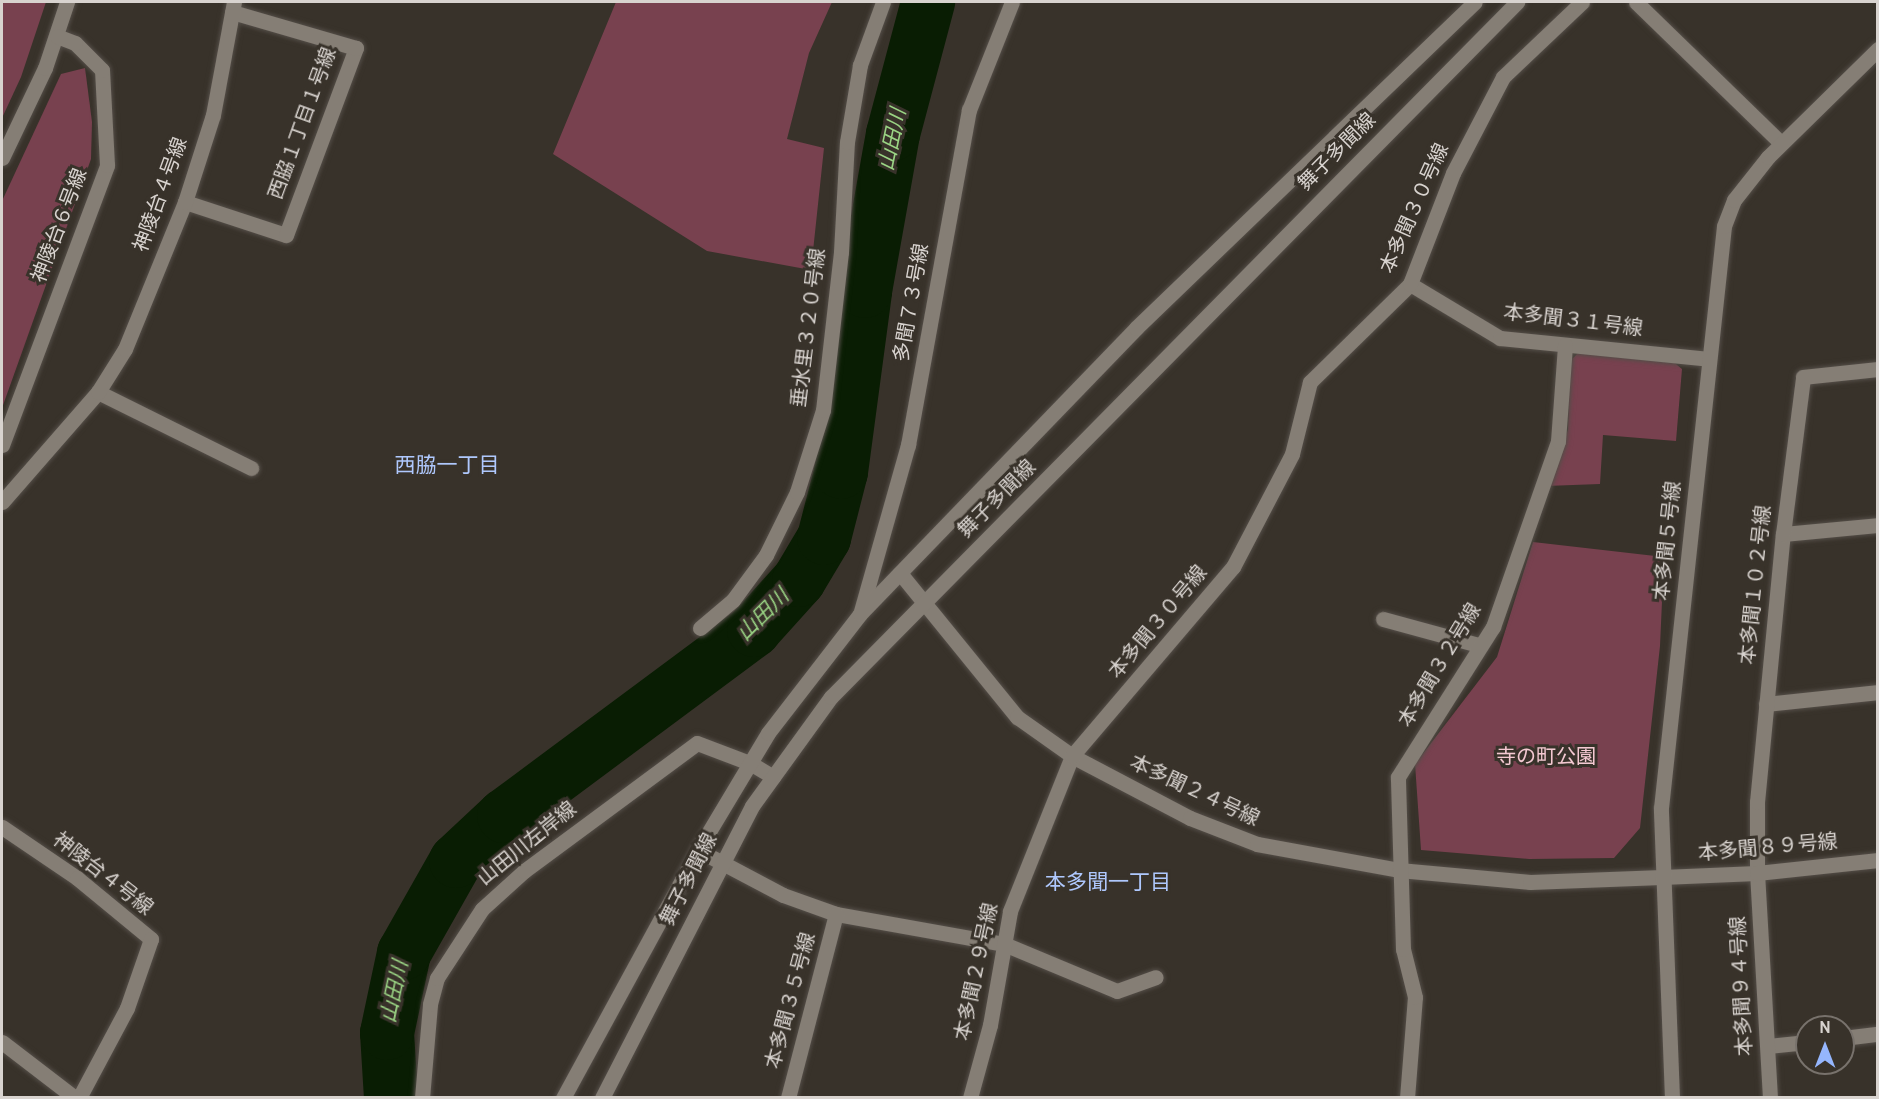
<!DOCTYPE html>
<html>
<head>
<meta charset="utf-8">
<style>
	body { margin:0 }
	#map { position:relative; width:1879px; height:1099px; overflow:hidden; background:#38322a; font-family:Overpass,"Noto Sans JP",sans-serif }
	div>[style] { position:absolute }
	.green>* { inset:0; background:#78414f }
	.river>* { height:54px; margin:-27px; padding:0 27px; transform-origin:27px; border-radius:27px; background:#091d03 }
	.roads { filter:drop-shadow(0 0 2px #544e48) drop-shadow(0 0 2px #544e48) }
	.minor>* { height:15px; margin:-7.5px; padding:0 7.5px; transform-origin:7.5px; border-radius:7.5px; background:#857e75 }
	.tertiary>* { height:15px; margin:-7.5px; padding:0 7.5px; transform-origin:7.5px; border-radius:7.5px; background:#857e75 }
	span { translate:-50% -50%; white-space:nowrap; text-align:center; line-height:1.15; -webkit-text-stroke:6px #38322a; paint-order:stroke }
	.street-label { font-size:20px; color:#d8d3cf }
	.park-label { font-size:20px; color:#f4c9d2 }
	.water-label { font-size:21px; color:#9ad484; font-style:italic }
	.neighbourhood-label { font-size:21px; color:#afc8fd }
	.frame { position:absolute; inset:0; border:3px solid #d8d3cf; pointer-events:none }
	.north { position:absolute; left:1795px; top:1015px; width:60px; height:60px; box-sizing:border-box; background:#38322a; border:2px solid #78726c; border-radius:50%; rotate:0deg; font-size:16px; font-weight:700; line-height:24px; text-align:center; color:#d8d3cf }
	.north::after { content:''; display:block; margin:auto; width:21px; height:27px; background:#95b6fd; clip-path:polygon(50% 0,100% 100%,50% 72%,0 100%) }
</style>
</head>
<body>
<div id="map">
	<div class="green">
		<i style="clip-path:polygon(2px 2px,46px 2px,21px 77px,2px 118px)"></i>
		<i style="clip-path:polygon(616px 2px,832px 2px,809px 53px,787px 139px,824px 148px,811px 270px,707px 251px,553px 154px)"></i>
		<i style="clip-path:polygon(85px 68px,92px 122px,91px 159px,2px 408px,2px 201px,61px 74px)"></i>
		<i style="clip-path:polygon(1579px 352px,1671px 360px,1682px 369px,1676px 441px,1603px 435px,1600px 484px,1546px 486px,1568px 430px,1570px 361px)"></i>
		<i style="clip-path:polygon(1533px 542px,1664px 557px,1660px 646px,1640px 828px,1614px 858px,1529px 859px,1421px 850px,1415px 764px,1497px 657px)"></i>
	</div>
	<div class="river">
		<i style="left:391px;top:1098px;width:65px;rotate:-93.5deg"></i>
		<i style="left:387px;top:1033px;width:82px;rotate:-78deg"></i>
		<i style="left:404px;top:953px;width:106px;rotate:-60.5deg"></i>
		<i style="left:456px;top:861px;width:66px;rotate:-43.2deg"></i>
		<i style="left:504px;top:816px;width:312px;rotate:-36.6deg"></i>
		<i style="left:754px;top:630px;width:67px;rotate:-48deg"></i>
		<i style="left:799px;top:580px;width:49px;rotate:-59.2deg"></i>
		<i style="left:824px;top:538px;width:68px;rotate:-75.6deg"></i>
		<i style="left:841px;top:472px;width:183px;rotate:-82.4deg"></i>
		<i style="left:865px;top:291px;width:159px;rotate:-79.9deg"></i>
		<i style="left:893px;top:134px;width:137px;rotate:-75.1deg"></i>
	</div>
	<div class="roads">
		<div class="minor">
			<i style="left:1636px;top:2px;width:202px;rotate:44.2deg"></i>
			<i style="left:2px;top:158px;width:100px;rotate:-64.5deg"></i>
			<i style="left:45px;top:68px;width:70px;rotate:-71.6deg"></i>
			<i style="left:185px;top:202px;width:106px;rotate:18.1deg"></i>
			<i style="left:286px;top:235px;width:200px;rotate:-69.5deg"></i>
			<i style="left:356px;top:48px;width:129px;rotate:-163.8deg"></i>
			<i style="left:1410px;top:284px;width:105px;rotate:31deg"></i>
			<i style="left:1500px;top:338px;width:210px;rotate:5.7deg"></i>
			<i style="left:98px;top:392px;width:171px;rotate:26.4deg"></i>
			<i style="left:2px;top:445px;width:299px;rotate:-69.4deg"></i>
			<i style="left:107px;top:165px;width:95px;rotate:-93deg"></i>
			<i style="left:102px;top:70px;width:38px;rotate:-135deg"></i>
			<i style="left:75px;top:43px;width:19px;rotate:-159deg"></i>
			<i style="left:2px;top:502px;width:146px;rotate:-48.9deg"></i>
			<i style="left:98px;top:392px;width:51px;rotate:-57.9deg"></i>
			<i style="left:125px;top:349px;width:159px;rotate:-67.8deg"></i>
			<i style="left:185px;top:202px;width:91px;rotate:-72.2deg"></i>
			<i style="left:213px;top:115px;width:115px;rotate:-79.5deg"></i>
			<i style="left:1783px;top:534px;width:95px;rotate:-5.4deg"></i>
			<i style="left:900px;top:573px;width:186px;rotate:50.9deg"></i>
			<i style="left:1017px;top:717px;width:67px;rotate:35.3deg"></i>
			<i style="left:1072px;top:756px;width:133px;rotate:27.7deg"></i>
			<i style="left:1190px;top:818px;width:72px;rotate:21.2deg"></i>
			<i style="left:1257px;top:844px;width:144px;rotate:10.4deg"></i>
			<i style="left:1399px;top:870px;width:132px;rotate:5.2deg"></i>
			<i style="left:1530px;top:882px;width:132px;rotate:-2.2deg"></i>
			<i style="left:1383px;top:619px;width:99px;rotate:15.2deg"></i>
			<i style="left:700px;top:628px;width:43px;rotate:-40.3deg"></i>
			<i style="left:733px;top:600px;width:56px;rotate:-53.7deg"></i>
			<i style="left:766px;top:555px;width:70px;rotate:-63.8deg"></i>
			<i style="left:797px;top:492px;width:86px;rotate:-72.4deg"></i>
			<i style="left:823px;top:410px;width:159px;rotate:-83.5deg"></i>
			<i style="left:841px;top:252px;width:110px;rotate:-86.9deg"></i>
			<i style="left:847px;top:142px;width:78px;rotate:-80.4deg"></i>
			<i style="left:860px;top:65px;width:67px;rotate:-69.9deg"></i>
			<i style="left:1766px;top:704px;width:113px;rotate:-6.1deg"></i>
			<i style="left:2px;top:827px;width:91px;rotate:34.2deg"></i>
			<i style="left:77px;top:878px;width:96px;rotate:39.5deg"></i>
			<i style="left:151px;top:939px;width:73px;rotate:109.2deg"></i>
			<i style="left:127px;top:1008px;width:102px;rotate:118.1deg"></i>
			<i style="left:698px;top:850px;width:96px;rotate:27.9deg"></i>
			<i style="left:783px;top:895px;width:56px;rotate:19.7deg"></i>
			<i style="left:836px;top:914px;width:171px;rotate:10.1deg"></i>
			<i style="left:1004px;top:944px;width:122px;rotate:22.6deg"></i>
			<i style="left:1117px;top:991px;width:41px;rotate:-19.7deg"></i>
			<i style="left:1843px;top:1038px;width:35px;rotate:-7deg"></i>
			<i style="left:2px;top:1042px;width:92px;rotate:37.5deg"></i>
			<i style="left:1768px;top:1046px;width:39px;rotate:-6deg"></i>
			<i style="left:422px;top:1098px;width:94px;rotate:-85.1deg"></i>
			<i style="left:430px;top:1004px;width:27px;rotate:-75deg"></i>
			<i style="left:437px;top:978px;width:82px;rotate:-56.9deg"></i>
			<i style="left:482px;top:909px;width:57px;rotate:-42.1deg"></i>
			<i style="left:524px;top:871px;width:215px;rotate:-36.5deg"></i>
			<i style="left:697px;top:743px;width:57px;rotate:20.7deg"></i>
			<i style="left:750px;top:763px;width:27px;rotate:31deg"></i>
			<i style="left:788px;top:1098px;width:190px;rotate:-75.4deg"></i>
			<i style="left:970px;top:1098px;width:76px;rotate:-74.7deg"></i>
			<i style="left:990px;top:1025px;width:116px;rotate:-80deg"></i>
			<i style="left:1010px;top:911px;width:167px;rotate:-68.2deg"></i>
			<i style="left:1072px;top:756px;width:248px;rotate:-49.6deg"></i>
			<i style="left:1233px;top:567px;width:127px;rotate:-62.4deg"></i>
			<i style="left:1292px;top:454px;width:74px;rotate:-76deg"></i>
			<i style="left:1310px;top:382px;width:140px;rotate:-44.4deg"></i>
			<i style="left:1410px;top:284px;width:119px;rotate:-68.8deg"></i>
			<i style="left:1453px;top:173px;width:108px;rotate:-62.5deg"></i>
			<i style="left:1503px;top:77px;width:109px;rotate:-43.5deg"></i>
			<i style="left:1407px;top:1098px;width:101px;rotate:-85.5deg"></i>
			<i style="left:1415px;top:997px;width:49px;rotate:-104deg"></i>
			<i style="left:1403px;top:949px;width:172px;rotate:-91.7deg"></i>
			<i style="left:1398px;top:777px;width:178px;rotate:-57.7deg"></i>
			<i style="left:1493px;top:627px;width:197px;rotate:-70.7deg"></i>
			<i style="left:1558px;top:441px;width:96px;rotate:-85.8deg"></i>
			<i style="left:1770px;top:1098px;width:225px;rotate:-93.3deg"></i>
			<i style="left:1757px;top:873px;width:71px;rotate:-90deg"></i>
			<i style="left:1757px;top:802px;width:269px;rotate:-84.5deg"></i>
			<i style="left:1783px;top:534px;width:158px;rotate:-82.7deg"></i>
			<i style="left:1803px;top:377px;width:75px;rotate:-6.1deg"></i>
		</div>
		<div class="tertiary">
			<i style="left:861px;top:611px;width:173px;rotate:-74.2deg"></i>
			<i style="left:908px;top:445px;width:341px;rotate:-79.7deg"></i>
			<i style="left:969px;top:110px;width:116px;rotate:-68.3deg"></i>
			<i style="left:1662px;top:877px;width:95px;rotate:-2.4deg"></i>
			<i style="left:1757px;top:873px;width:122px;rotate:-6.1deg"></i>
			<i style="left:563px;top:1098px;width:282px;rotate:-61.4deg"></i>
			<i style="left:698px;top:850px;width:136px;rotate:-59.1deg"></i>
			<i style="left:768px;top:733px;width:150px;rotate:-52.3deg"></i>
			<i style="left:860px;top:614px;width:397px;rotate:-46deg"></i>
			<i style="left:1136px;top:328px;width:470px;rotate:-43.9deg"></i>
			<i style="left:602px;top:1098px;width:328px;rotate:-62.8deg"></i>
			<i style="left:752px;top:806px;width:135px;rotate:-54.1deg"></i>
			<i style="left:831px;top:697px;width:977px;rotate:-45.37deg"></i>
			<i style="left:1672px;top:1098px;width:290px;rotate:-92.2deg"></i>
			<i style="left:1661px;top:808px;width:585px;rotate:-83.82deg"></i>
			<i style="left:1724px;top:226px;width:28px;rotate:-69deg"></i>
			<i style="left:1734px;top:200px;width:55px;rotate:-51.7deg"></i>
			<i style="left:1768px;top:157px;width:154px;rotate:-44.5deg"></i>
		</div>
	</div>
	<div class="street-label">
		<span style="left:304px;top:124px;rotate:-70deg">西脇１丁目１号線</span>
		<span style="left:1338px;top:153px;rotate:-45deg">舞子多聞線</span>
		<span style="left:162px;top:195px;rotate:-70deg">神陵台４号線</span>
		<span style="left:1416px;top:209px;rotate:-66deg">本多聞３０号線</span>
		<span style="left:61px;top:226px;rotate:-69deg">神陵台６号線</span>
		<span style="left:913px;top:303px;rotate:-80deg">多聞７３号線</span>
		<span style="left:1573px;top:322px;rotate:7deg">本多聞３１号線</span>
		<span style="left:810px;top:328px;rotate:-83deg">垂水里３２０号線</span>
		<span style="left:998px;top:500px;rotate:-45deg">舞子多聞線</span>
		<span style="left:1669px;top:541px;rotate:-84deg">本多聞５号線</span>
		<span style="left:1757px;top:585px;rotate:-84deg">本多聞１０２号線</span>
		<span style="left:1159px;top:623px;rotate:-50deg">本多聞３０号線</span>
		<span style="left:1441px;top:666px;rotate:-59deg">本多聞３２号線</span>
		<span style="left:1194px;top:792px;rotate:25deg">本多聞２４号線</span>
		<span style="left:528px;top:845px;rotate:-39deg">山田川左岸線</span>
		<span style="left:1768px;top:849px;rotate:-5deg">本多聞８９号線</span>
		<span style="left:102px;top:875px;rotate:38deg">神陵台４号線</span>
		<span style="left:690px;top:880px;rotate:-63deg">舞子多聞線</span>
		<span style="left:978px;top:972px;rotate:-78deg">本多聞２９号線</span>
		<span style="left:1743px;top:986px;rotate:-93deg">本多聞９４号線</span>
		<span style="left:792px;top:1001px;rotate:-75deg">本多聞３５号線</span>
	</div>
	<div class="park-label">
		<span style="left:1546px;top:758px">寺の町公園</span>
	</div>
	<div class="water-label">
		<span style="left:894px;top:140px;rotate:-78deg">山田川</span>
		<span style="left:764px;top:616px;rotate:-45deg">山田川</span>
		<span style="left:396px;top:992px;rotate:-78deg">山田川</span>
	</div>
	<div class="neighbourhood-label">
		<span style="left:447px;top:467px">西脇一丁目</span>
		<span style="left:1108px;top:884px">本多聞一丁目</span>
	</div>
	<div class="frame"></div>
	<div class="north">N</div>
</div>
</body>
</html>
